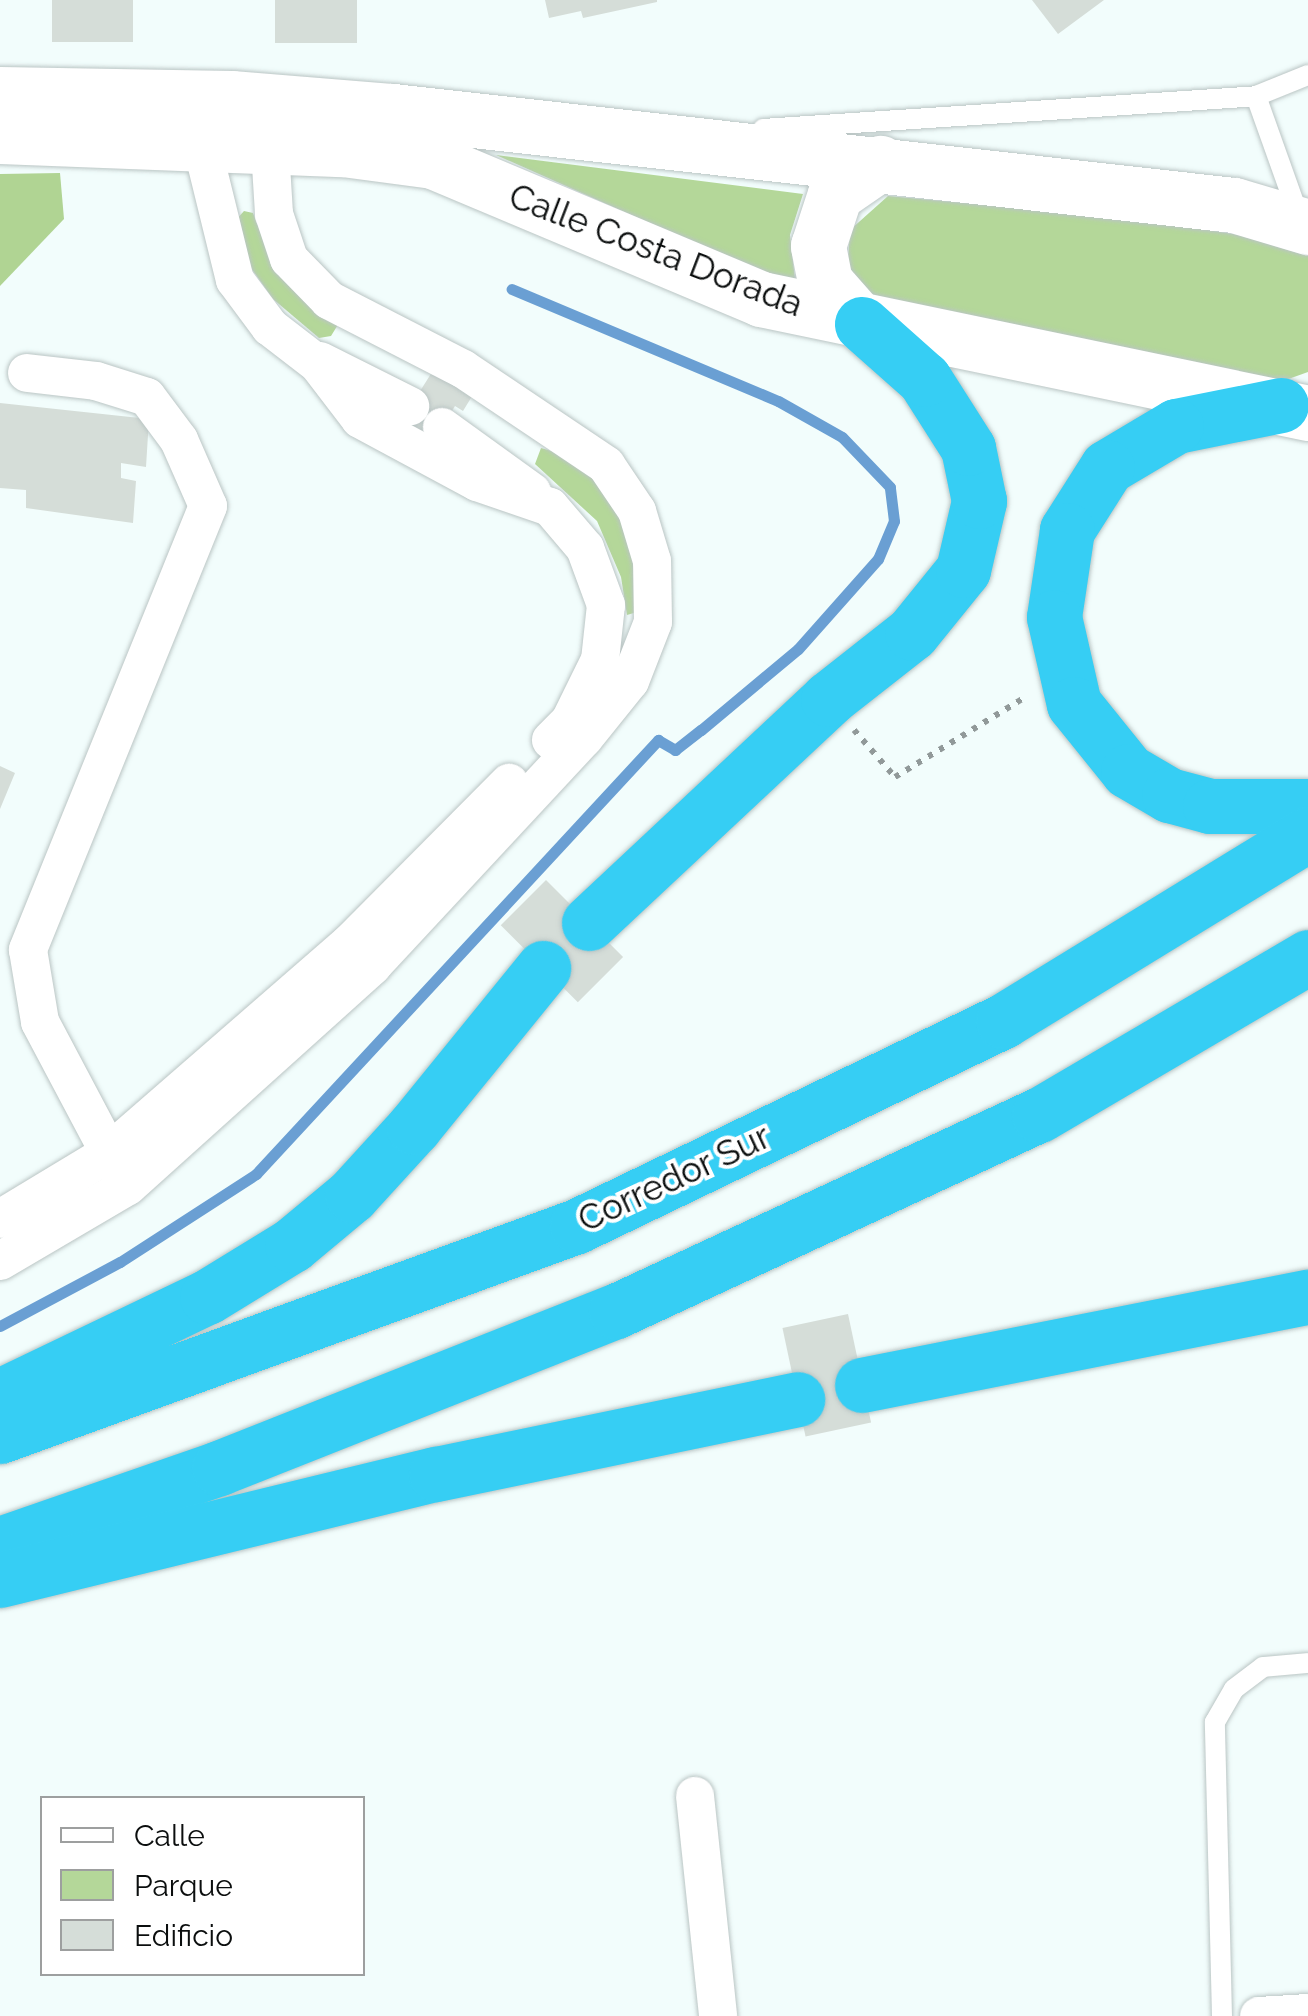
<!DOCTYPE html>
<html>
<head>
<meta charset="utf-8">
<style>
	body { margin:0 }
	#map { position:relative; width:1308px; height:2016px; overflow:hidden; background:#f2fdfc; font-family:Raleway,sans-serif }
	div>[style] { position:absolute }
	.green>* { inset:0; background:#b4d799 }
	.forest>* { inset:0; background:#b0d493 }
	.stream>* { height:11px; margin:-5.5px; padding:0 5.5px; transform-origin:5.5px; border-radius:5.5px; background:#6a9fd3 }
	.building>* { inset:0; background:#d5ddd8; transform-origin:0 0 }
	.path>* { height:6px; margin-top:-3px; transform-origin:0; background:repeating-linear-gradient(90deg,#919999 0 5px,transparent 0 13px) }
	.roads { filter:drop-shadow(0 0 2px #bac5c4) drop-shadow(0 0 2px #bac5c4) }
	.lane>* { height:20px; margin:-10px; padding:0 10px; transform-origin:10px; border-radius:10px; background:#fff }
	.street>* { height:38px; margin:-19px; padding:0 19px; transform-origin:19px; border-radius:19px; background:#fff }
	.secondary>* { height:55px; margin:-27.5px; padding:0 27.5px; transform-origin:27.5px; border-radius:27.5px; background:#fff }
	.highway>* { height:55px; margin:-27.5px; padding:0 27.5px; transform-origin:27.5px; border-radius:27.5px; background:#36cef4 }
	span { translate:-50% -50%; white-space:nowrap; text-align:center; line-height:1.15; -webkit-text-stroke:8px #fff; paint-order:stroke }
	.street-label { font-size:35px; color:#0b0e0e }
	.legend { position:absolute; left:40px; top:1796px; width:325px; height:180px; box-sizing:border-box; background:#fff; border:2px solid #9d9f9f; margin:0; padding:12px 18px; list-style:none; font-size:30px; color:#0b0e0e }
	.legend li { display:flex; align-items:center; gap:20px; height:50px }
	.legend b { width:50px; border:2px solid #9d9f9f }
</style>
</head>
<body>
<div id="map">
	<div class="green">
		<i style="clip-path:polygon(496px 155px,803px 194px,790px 235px,796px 288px)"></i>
		<i style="clip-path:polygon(888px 196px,1138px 219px,1239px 235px,1308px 256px,1308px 372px,1280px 382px,861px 293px,848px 262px,850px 230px)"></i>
		<i style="clip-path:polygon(244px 211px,253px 213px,272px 263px,339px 323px,331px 336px,319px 338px,273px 299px,249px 265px,235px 221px)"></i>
		<i style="clip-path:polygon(541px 448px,569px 456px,603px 484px,637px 547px,637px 612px,627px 615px,621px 577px,597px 521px,535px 464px)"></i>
	</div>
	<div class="forest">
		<i style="clip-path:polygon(60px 173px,64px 219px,0 286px,0 174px)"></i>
	</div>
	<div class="stream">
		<i style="left:0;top:1326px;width:136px;rotate:-28.1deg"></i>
		<i style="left:120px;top:1262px;width:162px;rotate:-32.9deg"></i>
		<i style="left:256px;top:1174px;width:592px;rotate:-47.19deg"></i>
		<i style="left:658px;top:740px;width:20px;rotate:30deg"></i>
		<i style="left:675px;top:750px;width:33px;rotate:-38deg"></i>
		<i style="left:701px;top:730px;width:126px;rotate:-39.9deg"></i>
		<i style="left:798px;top:649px;width:120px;rotate:-48.4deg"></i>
		<i style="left:878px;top:559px;width:41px;rotate:-67.2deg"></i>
		<i style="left:894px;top:521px;width:34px;rotate:-97deg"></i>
		<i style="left:890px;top:487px;width:69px;rotate:-133.8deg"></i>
		<i style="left:842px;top:437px;width:73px;rotate:-150.6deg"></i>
		<i style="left:778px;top:401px;width:289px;rotate:-157.2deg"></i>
	</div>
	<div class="building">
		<i style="left:52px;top:0;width:81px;height:42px"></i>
		<i style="left:357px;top:0;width:43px;height:82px;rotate:90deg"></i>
		<i style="clip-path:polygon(545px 0,657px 0,657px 2px,583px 18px,581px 11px,549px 18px)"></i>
		<i style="clip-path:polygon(1032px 0,1104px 0,1058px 34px)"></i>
		<i style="clip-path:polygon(434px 369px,474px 393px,463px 411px,455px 406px,430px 446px,398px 426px)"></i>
		<i style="clip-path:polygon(0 403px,149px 419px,146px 467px,121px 463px,121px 478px,136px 481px,133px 523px,26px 508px,26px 490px,0 488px)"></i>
		<i style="clip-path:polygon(0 766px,15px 773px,0 809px)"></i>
		<i style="left:546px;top:880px;width:109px;height:64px;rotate:45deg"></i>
		<i style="left:848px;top:1314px;width:111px;height:67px;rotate:78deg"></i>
	</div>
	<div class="path">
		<i style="left:854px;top:730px;width:62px;rotate:48.9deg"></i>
		<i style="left:895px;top:777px;width:155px;rotate:-31.5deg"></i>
	</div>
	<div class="roads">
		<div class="lane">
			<i style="left:1256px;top:96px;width:128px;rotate:70.4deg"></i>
			<i style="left:763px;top:129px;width:494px;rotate:-3.8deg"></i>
			<i style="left:1256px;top:96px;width:56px;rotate:-22deg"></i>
			<i style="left:1222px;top:2016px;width:294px;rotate:-91.4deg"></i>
			<i style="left:1215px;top:1722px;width:38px;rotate:-60deg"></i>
			<i style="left:1234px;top:1689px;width:36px;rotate:-37deg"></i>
			<i style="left:1263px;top:1667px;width:45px;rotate:-5.1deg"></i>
		</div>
		<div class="street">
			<i style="left:202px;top:146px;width:138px;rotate:76.2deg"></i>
			<i style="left:235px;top:280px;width:59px;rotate:53.3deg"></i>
			<i style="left:270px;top:327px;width:61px;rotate:37.6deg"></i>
			<i style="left:318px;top:364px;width:69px;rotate:52.6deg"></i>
			<i style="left:360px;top:419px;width:133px;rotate:28.3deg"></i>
			<i style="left:477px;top:482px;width:77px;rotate:18.9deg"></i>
			<i style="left:550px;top:507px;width:54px;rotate:49.5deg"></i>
			<i style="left:585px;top:548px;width:61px;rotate:69.8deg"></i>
			<i style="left:606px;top:605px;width:55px;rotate:96.2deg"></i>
			<i style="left:600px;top:660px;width:68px;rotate:116.2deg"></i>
			<i style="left:570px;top:721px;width:27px;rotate:135deg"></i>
			<i style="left:320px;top:361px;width:101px;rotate:26.6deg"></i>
			<i style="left:27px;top:373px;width:69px;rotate:6.6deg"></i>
			<i style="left:96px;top:381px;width:53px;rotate:17.4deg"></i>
			<i style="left:147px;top:397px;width:54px;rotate:53.3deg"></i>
			<i style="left:179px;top:440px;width:72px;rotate:66.3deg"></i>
			<i style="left:208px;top:506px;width:479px;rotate:112.1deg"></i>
			<i style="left:28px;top:950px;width:73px;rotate:80.5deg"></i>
			<i style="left:40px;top:1022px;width:173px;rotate:62.1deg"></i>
			<i style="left:442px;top:427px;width:111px;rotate:35.8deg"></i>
			<i style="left:0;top:1219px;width:124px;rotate:-31.1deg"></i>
			<i style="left:106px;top:1155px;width:323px;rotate:-41deg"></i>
			<i style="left:350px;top:943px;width:226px;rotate:-45.2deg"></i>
			<i style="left:0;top:1261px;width:148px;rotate:-30.4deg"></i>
			<i style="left:128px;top:1186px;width:329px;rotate:-42deg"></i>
			<i style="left:372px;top:966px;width:311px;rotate:-47.1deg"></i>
			<i style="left:584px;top:738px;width:73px;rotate:-51.1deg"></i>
			<i style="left:630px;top:681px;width:63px;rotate:-68.7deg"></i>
			<i style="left:653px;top:622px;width:61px;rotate:-90.9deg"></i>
			<i style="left:652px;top:561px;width:52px;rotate:-106.7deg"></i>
			<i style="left:637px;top:511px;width:55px;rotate:-124deg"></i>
			<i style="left:606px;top:465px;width:172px;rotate:-146.1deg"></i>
			<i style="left:463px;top:369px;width:151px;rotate:-152.8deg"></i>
			<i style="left:329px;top:300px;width:57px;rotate:-134.3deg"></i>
			<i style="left:289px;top:259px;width:47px;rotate:-108.4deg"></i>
			<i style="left:274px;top:214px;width:66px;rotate:-93.5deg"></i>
			<i style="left:695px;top:1796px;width:221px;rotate:84deg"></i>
			<i style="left:1259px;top:2016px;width:49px;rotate:-3.5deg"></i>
		</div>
		<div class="secondary">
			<i style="left:0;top:94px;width:231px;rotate:1deg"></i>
			<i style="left:231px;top:98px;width:163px;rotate:4.6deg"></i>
			<i style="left:393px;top:111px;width:846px;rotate:6.38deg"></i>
			<i style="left:1234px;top:205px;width:77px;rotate:16.6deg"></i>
			<i style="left:0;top:136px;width:343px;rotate:2.2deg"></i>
			<i style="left:343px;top:149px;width:91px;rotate:7.6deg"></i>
			<i style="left:433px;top:161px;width:356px;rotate:22.8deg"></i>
			<i style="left:761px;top:299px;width:559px;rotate:11.77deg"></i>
			<i style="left:862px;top:324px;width:56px;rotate:-131.4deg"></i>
			<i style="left:825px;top:282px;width:37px;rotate:-101deg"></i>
			<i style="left:818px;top:246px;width:55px;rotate:-71.9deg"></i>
			<i style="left:835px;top:194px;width:55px;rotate:-34.6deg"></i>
		</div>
		<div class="highway">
			<i style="left:1281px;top:405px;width:107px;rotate:168.7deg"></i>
			<i style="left:1176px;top:426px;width:80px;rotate:149.3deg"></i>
			<i style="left:1107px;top:467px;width:75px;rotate:122.4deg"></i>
			<i style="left:1067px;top:530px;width:88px;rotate:98.5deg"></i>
			<i style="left:1054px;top:617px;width:89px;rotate:77.1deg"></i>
			<i style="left:1074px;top:704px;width:86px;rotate:51.1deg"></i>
			<i style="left:1128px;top:771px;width:48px;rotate:30.3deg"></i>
			<i style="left:1169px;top:795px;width:42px;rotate:15deg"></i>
			<i style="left:1210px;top:806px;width:98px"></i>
			<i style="left:589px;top:923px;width:328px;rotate:-43.1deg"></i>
			<i style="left:828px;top:699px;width:107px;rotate:-38.2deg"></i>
			<i style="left:912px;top:633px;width:81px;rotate:-51deg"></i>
			<i style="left:963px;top:570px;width:71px;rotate:-76.9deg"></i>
			<i style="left:979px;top:501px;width:54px;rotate:-101.7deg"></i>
			<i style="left:968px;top:448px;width:82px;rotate:-122.5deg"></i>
			<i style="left:924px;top:379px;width:83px;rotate:-138.4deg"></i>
			<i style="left:862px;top:1385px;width:455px;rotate:-11.2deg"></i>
			<i style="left:0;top:1396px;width:229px;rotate:-25.6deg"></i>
			<i style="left:207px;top:1297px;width:100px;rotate:-31.5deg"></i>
			<i style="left:292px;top:1245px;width:78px;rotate:-39.8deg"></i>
			<i style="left:352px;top:1195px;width:92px;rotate:-47.6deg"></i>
			<i style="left:414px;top:1127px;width:205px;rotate:-50.9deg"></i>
			<i style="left:0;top:1436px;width:614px;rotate:-20deg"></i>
			<i style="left:577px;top:1226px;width:473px;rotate:-25.7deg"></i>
			<i style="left:1003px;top:1021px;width:358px;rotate:-31.5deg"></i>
			<i style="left:0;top:1544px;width:232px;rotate:-19.1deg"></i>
			<i style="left:219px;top:1468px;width:427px;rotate:-21.6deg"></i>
			<i style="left:616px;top:1311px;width:466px;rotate:-24.9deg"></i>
			<i style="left:1039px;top:1115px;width:312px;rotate:-30.4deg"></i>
			<i style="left:0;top:1580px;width:449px;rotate:-13.7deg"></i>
			<i style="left:436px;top:1474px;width:369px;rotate:-11.7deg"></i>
		</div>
	</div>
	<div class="street-label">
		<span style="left:656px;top:250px;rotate:21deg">Calle Costa Dorada</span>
		<span style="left:674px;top:1178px;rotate:-25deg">Corredor Sur</span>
	</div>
	<ul class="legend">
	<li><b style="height:12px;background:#fff"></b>Calle</li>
	<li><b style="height:28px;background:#b4d799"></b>Parque</li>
	<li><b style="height:28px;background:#d5ddd8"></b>Edificio</li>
	</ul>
</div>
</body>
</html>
